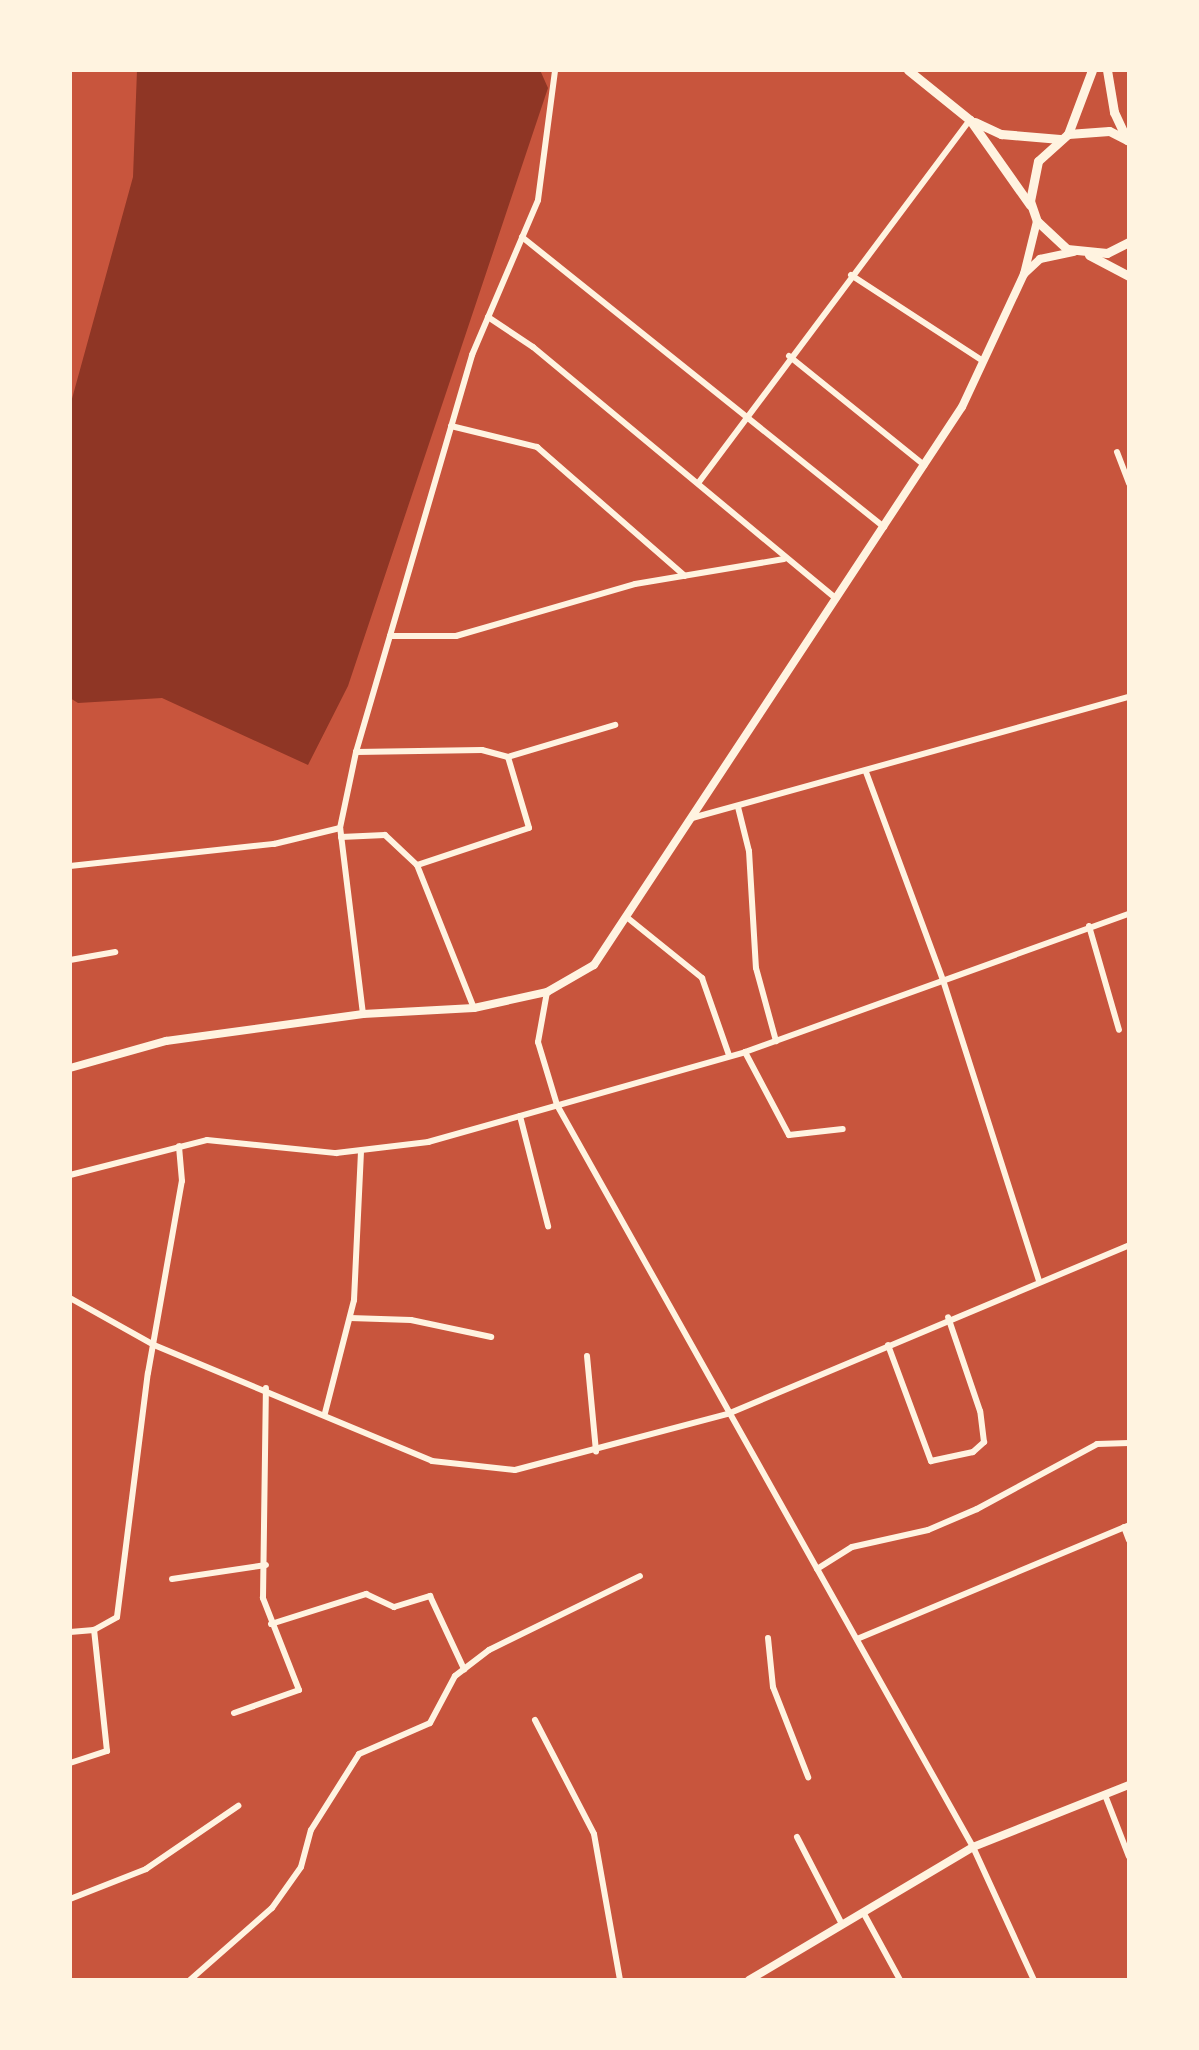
<!DOCTYPE html>
<html>
<head>
<meta charset="utf-8">
<style>
	body { margin:0 }
	#map { position:relative; width:1199px; height:2050px; overflow:hidden; background:#c8553d; font-family:"Public Sans",sans-serif }
	div>[style] { position:absolute }
	.water>* { inset:0; background:#8f3625 }
	.minor>* { height:6px; margin:-3px; padding:0 3px; transform-origin:3px; border-radius:3px; background:#fff3e0 }
	.tertiary>* { height:8px; margin:-4px; padding:0 4px; transform-origin:4px; border-radius:4px; background:#fff3e0 }
	.secondary>* { height:9px; margin:-4.5px; padding:0 4.5px; transform-origin:4.5px; border-radius:4.5px; background:#fff3e0 }
	span { translate:-50% -50%; white-space:nowrap; text-align:center; line-height:1.15; -webkit-text-stroke:5px #fff3e0; paint-order:stroke }
	.frame { position:absolute; inset:0; border:72px solid #fff3e0; pointer-events:none }
</style>
</head>
<body>
<div id="map">
	<div class="water">
		<i style="clip-path:polygon(137px 70px,540px 70px,548px 88px,348px 686px,308px 765px,162px 698px,78px 703px,70px 698px,70px 406px,133px 177px)"></i>
	</div>
	<div class="minor">
		<i style="left:522px;top:237px;width:464px;rotate:38.7deg"></i>
		<i style="left:851px;top:275px;width:158px;rotate:33.1deg"></i>
		<i style="left:488px;top:317px;width:54px;rotate:33.7deg"></i>
		<i style="left:533px;top:347px;width:394px;rotate:39.7deg"></i>
		<i style="left:789px;top:356px;width:174px;rotate:38.9deg"></i>
		<i style="left:451px;top:426px;width:89px;rotate:13.7deg"></i>
		<i style="left:537px;top:447px;width:196px;rotate:41.1deg"></i>
		<i style="left:1117px;top:452px;width:34px;rotate:69deg"></i>
		<i style="left:699px;top:482px;width:452px;rotate:-53.2deg"></i>
		<i style="left:390px;top:636px;width:66px"></i>
		<i style="left:456px;top:636px;width:186px;rotate:-16.2deg"></i>
		<i style="left:635px;top:584px;width:151px;rotate:-9.5deg"></i>
		<i style="left:356px;top:752px;width:126px;rotate:-0.9deg"></i>
		<i style="left:482px;top:750px;width:27px;rotate:15deg"></i>
		<i style="left:508px;top:757px;width:74px;rotate:73.5deg"></i>
		<i style="left:529px;top:828px;width:118px;rotate:161.7deg"></i>
		<i style="left:508px;top:757px;width:112px;rotate:-16.7deg"></i>
		<i style="left:866px;top:772px;width:222px;rotate:69.7deg"></i>
		<i style="left:943px;top:980px;width:316px;rotate:72.3deg"></i>
		<i style="left:738px;top:807px;width:45px;rotate:76deg"></i>
		<i style="left:749px;top:851px;width:117px;rotate:86.6deg"></i>
		<i style="left:756px;top:968px;width:76px;rotate:74.7deg"></i>
		<i style="left:692px;top:818px;width:453px;rotate:-15.5deg"></i>
		<i style="left:341px;top:837px;width:44px;rotate:-2.6deg"></i>
		<i style="left:385px;top:835px;width:44px;rotate:43.2deg"></i>
		<i style="left:417px;top:865px;width:154px;rotate:68.3deg"></i>
		<i style="left:70px;top:866px;width:205px;rotate:-6.2deg"></i>
		<i style="left:274px;top:844px;width:68px;rotate:-13.6deg"></i>
		<i style="left:629px;top:919px;width:94px;rotate:38.9deg"></i>
		<i style="left:702px;top:978px;width:82px;rotate:70.7deg"></i>
		<i style="left:1089px;top:926px;width:108px;rotate:73.9deg"></i>
		<i style="left:70px;top:960px;width:46px;rotate:-10.1deg"></i>
		<i style="left:547px;top:992px;width:51px;rotate:100.2deg"></i>
		<i style="left:538px;top:1042px;width:66px;rotate:73.2deg"></i>
		<i style="left:557px;top:1105px;width:851px;rotate:60.72deg"></i>
		<i style="left:973px;top:1847px;width:146px;rotate:65.4deg"></i>
		<i style="left:363px;top:1014px;width:187px;rotate:-97deg"></i>
		<i style="left:340px;top:828px;width:78px;rotate:-78.1deg"></i>
		<i style="left:356px;top:752px;width:414px;rotate:-73.7deg"></i>
		<i style="left:472px;top:355px;width:168px;rotate:-66.9deg"></i>
		<i style="left:538px;top:200px;width:131px;rotate:-82.5deg"></i>
		<i style="left:745px;top:1052px;width:94px;rotate:62.1deg"></i>
		<i style="left:789px;top:1135px;width:54px;rotate:-6.3deg"></i>
		<i style="left:520px;top:1116px;width:114px;rotate:75.7deg"></i>
		<i style="left:70px;top:1175px;width:141px;rotate:-14.3deg"></i>
		<i style="left:207px;top:1140px;width:130px;rotate:5.8deg"></i>
		<i style="left:336px;top:1153px;width:93px;rotate:-6.8deg"></i>
		<i style="left:428px;top:1142px;width:330px;rotate:-15.8deg"></i>
		<i style="left:745px;top:1052px;width:408px;rotate:-19.8deg"></i>
		<i style="left:70px;top:1298px;width:96px;rotate:29.2deg"></i>
		<i style="left:154px;top:1345px;width:301px;rotate:22.6deg"></i>
		<i style="left:432px;top:1461px;width:83px;rotate:6.2deg"></i>
		<i style="left:515px;top:1470px;width:222px;rotate:-14.8deg"></i>
		<i style="left:730px;top:1413px;width:433px;rotate:-22.8deg"></i>
		<i style="left:350px;top:1318px;width:61px;rotate:1.9deg"></i>
		<i style="left:411px;top:1320px;width:82px;rotate:12deg"></i>
		<i style="left:888px;top:1345px;width:124px;rotate:69.7deg"></i>
		<i style="left:931px;top:1461px;width:43px;rotate:-12.1deg"></i>
		<i style="left:973px;top:1452px;width:15px;rotate:-42deg"></i>
		<i style="left:984px;top:1442px;width:31px;rotate:-97deg"></i>
		<i style="left:980px;top:1411px;width:99px;rotate:-108.8deg"></i>
		<i style="left:587px;top:1356px;width:96px;rotate:84.6deg"></i>
		<i style="left:325px;top:1413px;width:117px;rotate:-75.6deg"></i>
		<i style="left:354px;top:1300px;width:147px;rotate:-87.3deg"></i>
		<i style="left:1124px;top:1527px;width:14px;rotate:69deg"></i>
		<i style="left:817px;top:1569px;width:41px;rotate:-32.2deg"></i>
		<i style="left:852px;top:1547px;width:78px;rotate:-12.6deg"></i>
		<i style="left:928px;top:1530px;width:53px;rotate:-23.2deg"></i>
		<i style="left:977px;top:1509px;width:136px;rotate:-28.4deg"></i>
		<i style="left:1097px;top:1444px;width:32px;rotate:-2deg"></i>
		<i style="left:172px;top:1579px;width:95px;rotate:-8.5deg"></i>
		<i style="left:271px;top:1624px;width:100px;rotate:-17.5deg"></i>
		<i style="left:366px;top:1594px;width:31px;rotate:25deg"></i>
		<i style="left:394px;top:1607px;width:38px;rotate:-17deg"></i>
		<i style="left:430px;top:1596px;width:81px;rotate:65deg"></i>
		<i style="left:70px;top:1632px;width:24px;rotate:-5deg"></i>
		<i style="left:94px;top:1630px;width:26px;rotate:-29deg"></i>
		<i style="left:117px;top:1617px;width:246px;rotate:-82.8deg"></i>
		<i style="left:148px;top:1373px;width:195px;rotate:-80deg"></i>
		<i style="left:182px;top:1181px;width:35px;rotate:-95deg"></i>
		<i style="left:768px;top:1638px;width:49px;rotate:84.2deg"></i>
		<i style="left:773px;top:1687px;width:97px;rotate:68.7deg"></i>
		<i style="left:857px;top:1639px;width:295px;rotate:-22.7deg"></i>
		<i style="left:234px;top:1713px;width:69px;rotate:-19.5deg"></i>
		<i style="left:299px;top:1690px;width:99px;rotate:-111.4deg"></i>
		<i style="left:263px;top:1598px;width:210px;rotate:-89.2deg"></i>
		<i style="left:535px;top:1720px;width:128px;rotate:62.6deg"></i>
		<i style="left:594px;top:1834px;width:148px;rotate:79.9deg"></i>
		<i style="left:70px;top:1763px;width:39px;rotate:-18deg"></i>
		<i style="left:107px;top:1751px;width:122px;rotate:-96.1deg"></i>
		<i style="left:1105px;top:1795px;width:66px;rotate:68.8deg"></i>
		<i style="left:797px;top:1837px;width:98px;rotate:62.7deg"></i>
		<i style="left:70px;top:1899px;width:82px;rotate:-21.5deg"></i>
		<i style="left:146px;top:1869px;width:112px;rotate:-34.4deg"></i>
		<i style="left:863px;top:1912px;width:77px;rotate:61.4deg"></i>
		<i style="left:190px;top:1980px;width:109px;rotate:-41.3deg"></i>
		<i style="left:272px;top:1908px;width:50px;rotate:-54.7deg"></i>
		<i style="left:301px;top:1867px;width:38px;rotate:-75deg"></i>
		<i style="left:311px;top:1830px;width:90px;rotate:-57.7deg"></i>
		<i style="left:359px;top:1754px;width:77px;rotate:-23.6deg"></i>
		<i style="left:430px;top:1723px;width:53px;rotate:-62deg"></i>
		<i style="left:455px;top:1676px;width:43px;rotate:-37.4deg"></i>
		<i style="left:489px;top:1650px;width:168px;rotate:-26.1deg"></i>
	</div>
	<div class="tertiary">
		<i style="left:1024px;top:274px;width:22px;rotate:-43deg"></i>
		<i style="left:1040px;top:259px;width:35px;rotate:-12deg"></i>
		<i style="left:70px;top:1068px;width:100px;rotate:-15.7deg"></i>
		<i style="left:166px;top:1041px;width:199px;rotate:-7.8deg"></i>
		<i style="left:363px;top:1014px;width:111px;rotate:-3.1deg"></i>
		<i style="left:474px;top:1008px;width:75px;rotate:-12.4deg"></i>
		<i style="left:547px;top:992px;width:54px;rotate:-29.9deg"></i>
		<i style="left:594px;top:965px;width:668px;rotate:-56.6deg"></i>
		<i style="left:962px;top:407px;width:147px;rotate:-65deg"></i>
		<i style="left:1024px;top:274px;width:55px;rotate:-76.2deg"></i>
		<i style="left:749px;top:1980px;width:261px;rotate:-30.7deg"></i>
		<i style="left:973px;top:1847px;width:168px;rotate:-21.7deg"></i>
	</div>
	<div class="secondary">
		<i style="left:908px;top:70px;width:80px;rotate:38.9deg"></i>
		<i style="left:970px;top:120px;width:104px;rotate:54.8deg"></i>
		<i style="left:1107px;top:70px;width:43px;rotate:80.5deg"></i>
		<i style="left:1114px;top:112px;width:31px;rotate:65deg"></i>
		<i style="left:975px;top:122px;width:29px;rotate:25deg"></i>
		<i style="left:1001px;top:134px;width:59px;rotate:4.8deg"></i>
		<i style="left:1068px;top:134px;width:68px;rotate:-69.4deg"></i>
		<i style="left:1129px;top:141px;width:22px;rotate:-153deg"></i>
		<i style="left:1109px;top:131px;width:41px;rotate:175.8deg"></i>
		<i style="left:1068px;top:134px;width:40px;rotate:138deg"></i>
		<i style="left:1038px;top:161px;width:41px;rotate:101.3deg"></i>
		<i style="left:1030px;top:201px;width:21px;rotate:71deg"></i>
		<i style="left:1037px;top:221px;width:41px;rotate:43deg"></i>
		<i style="left:1067px;top:249px;width:40px;rotate:5.7deg"></i>
		<i style="left:1107px;top:253px;width:25px;rotate:-27deg"></i>
		<i style="left:1089px;top:255px;width:45px;rotate:27.7deg"></i>
	</div>
	<div class="frame"></div>
</div>
</body>
</html>
